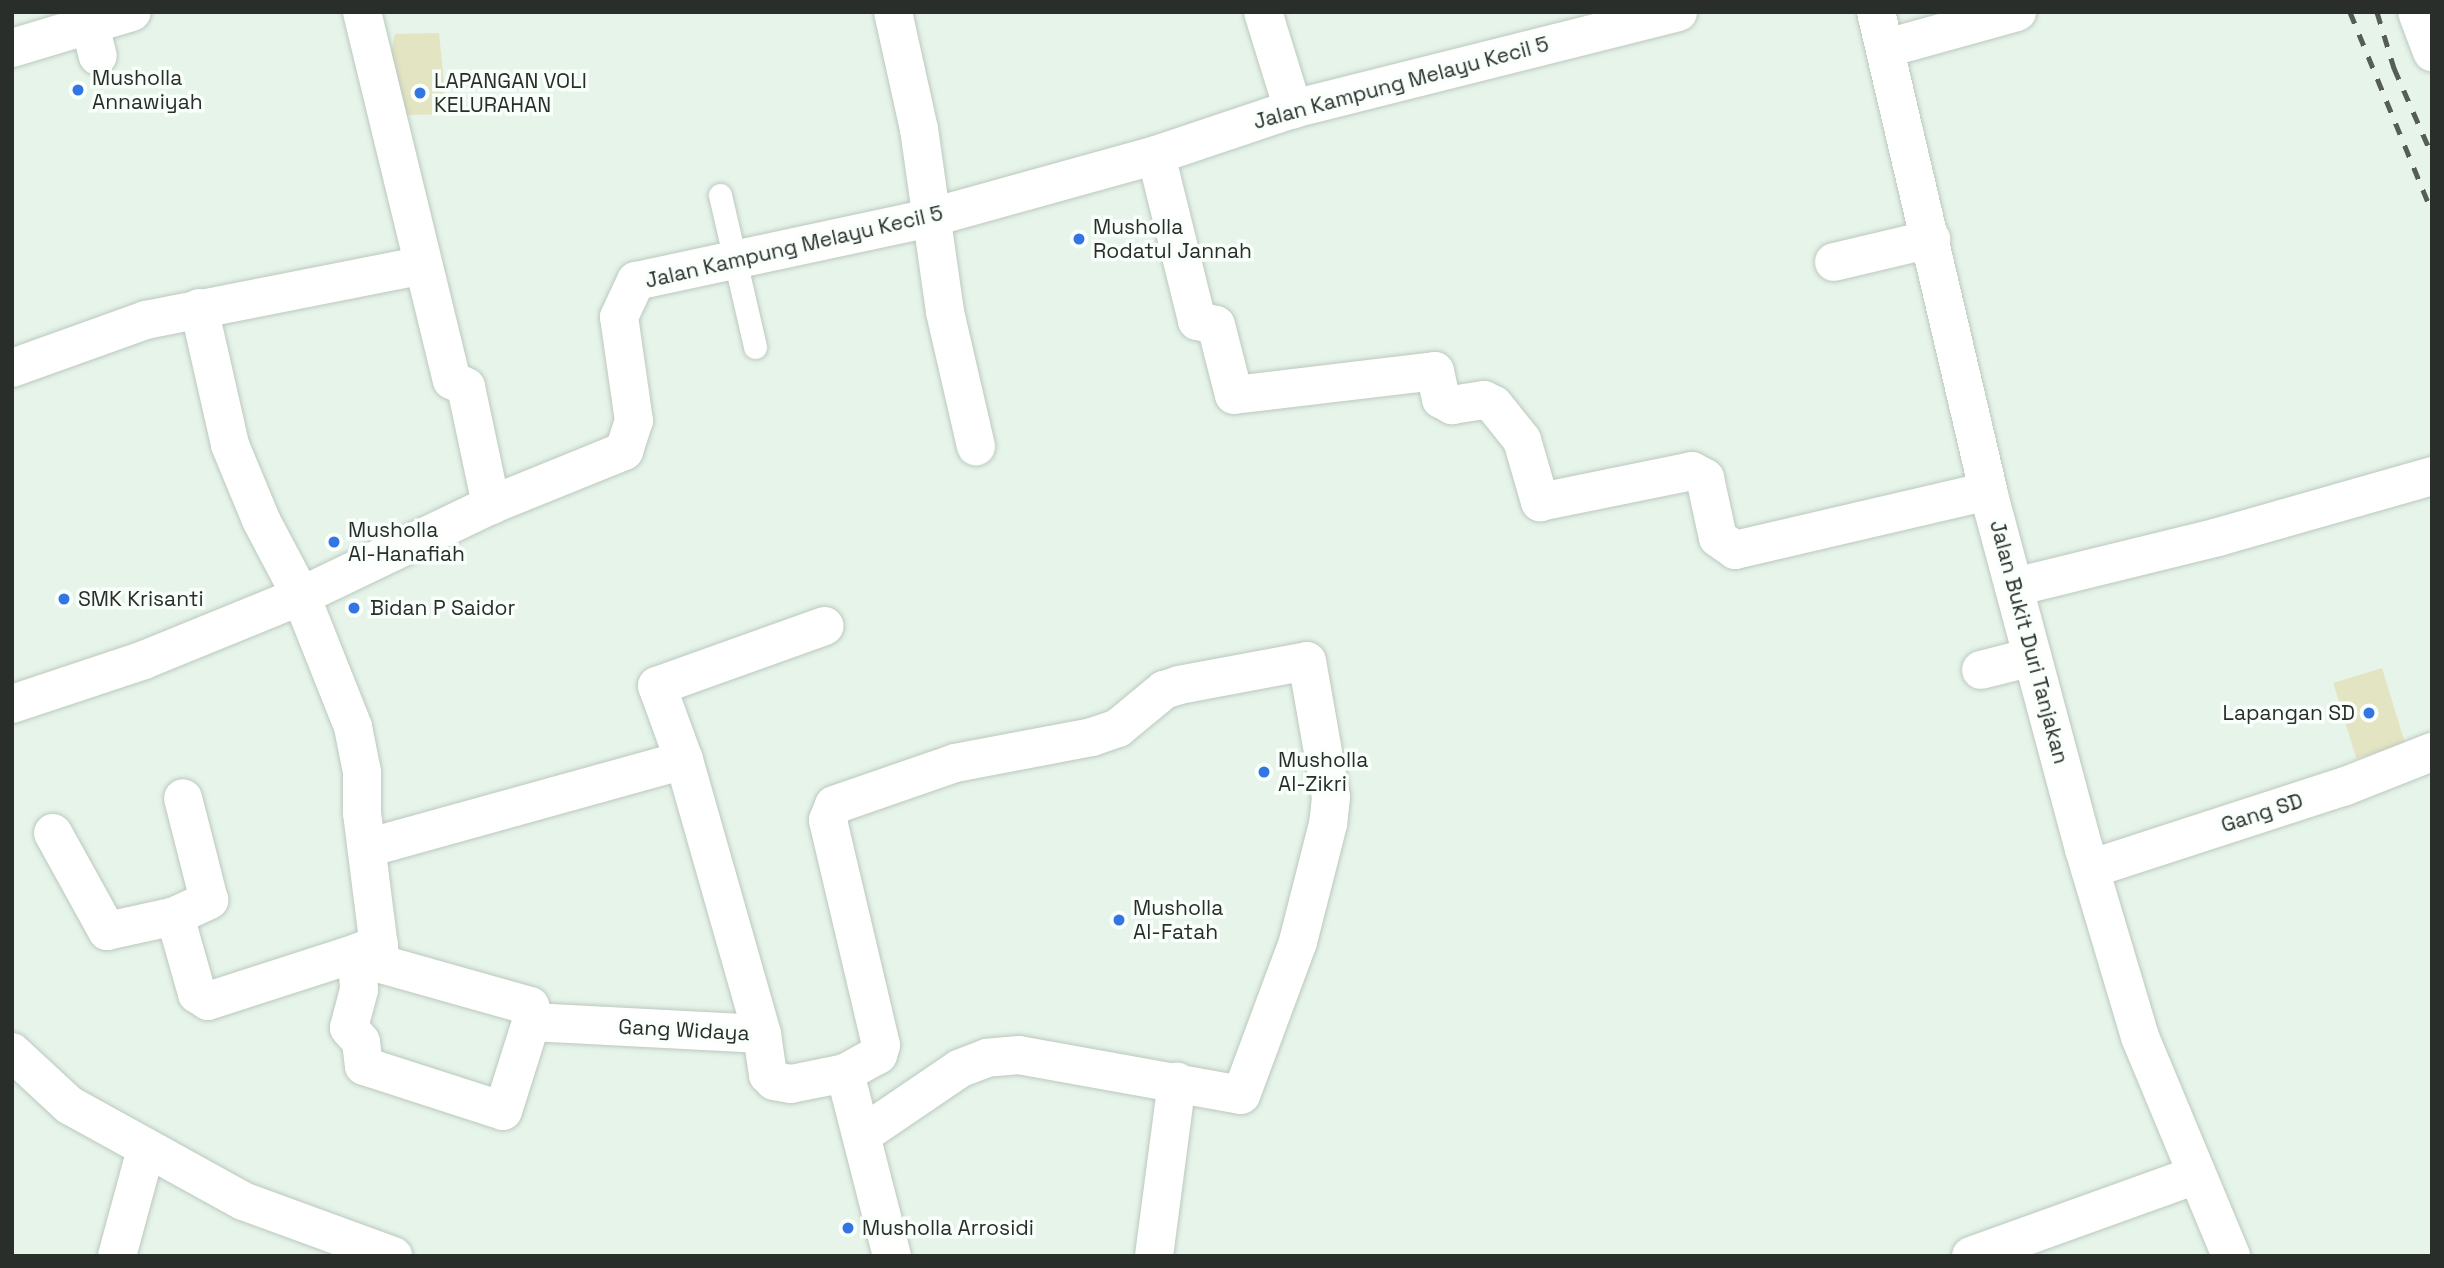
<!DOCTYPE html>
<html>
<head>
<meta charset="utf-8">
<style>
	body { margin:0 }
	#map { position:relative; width:2444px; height:1268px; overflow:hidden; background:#e6f4e9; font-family:"Space Grotesk",sans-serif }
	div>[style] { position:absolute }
	.green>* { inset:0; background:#e3e4c2; transform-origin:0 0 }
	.roads { filter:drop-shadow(0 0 2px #bbc8be) drop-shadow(0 0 2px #bbc8be) }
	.service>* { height:23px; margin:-11.5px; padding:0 11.5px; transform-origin:11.5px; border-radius:11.5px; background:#fff }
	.minor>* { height:38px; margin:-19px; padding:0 19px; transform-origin:19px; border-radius:19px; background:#fff }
	.tertiary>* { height:38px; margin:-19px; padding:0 19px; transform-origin:19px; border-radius:19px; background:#fff }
	.rail>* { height:5px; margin-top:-2.5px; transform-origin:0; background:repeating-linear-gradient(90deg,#565d57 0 12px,transparent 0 24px) }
	.dots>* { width:19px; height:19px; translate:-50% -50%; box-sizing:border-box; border:4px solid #f9fffa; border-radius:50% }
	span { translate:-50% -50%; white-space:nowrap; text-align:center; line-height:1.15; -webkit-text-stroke:7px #f9fffa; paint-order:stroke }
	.poi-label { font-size:21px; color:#292e2a }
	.left { translate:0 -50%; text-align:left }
	.right { translate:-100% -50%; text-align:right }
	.street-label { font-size:21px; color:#292e2a }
	.frame { position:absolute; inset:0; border:14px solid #292e2a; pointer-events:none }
</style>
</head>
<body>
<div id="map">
	<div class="green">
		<i style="clip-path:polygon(439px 33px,447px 114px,405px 115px,387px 72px,395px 34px)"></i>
		<i style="left:2382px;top:668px;width:79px;height:51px;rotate:73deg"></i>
	</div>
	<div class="roads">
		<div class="service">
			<i style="left:720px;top:195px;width:156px;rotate:77deg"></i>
		</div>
		<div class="minor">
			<i style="left:362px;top:12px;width:379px;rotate:76.3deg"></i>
			<i style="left:452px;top:380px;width:16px;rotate:27deg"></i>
			<i style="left:466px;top:387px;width:121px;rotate:78deg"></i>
			<i style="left:893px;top:12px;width:120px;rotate:77.5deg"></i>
			<i style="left:919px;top:129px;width:185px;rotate:81.9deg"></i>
			<i style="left:945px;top:312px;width:138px;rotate:77deg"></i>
			<i style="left:1263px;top:12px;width:102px;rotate:72.8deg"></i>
			<i style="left:2417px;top:12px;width:43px;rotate:69.4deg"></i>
			<i style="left:90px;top:25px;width:32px;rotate:76deg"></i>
			<i style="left:12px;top:48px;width:125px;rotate:-16.7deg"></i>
			<i style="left:1887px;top:48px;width:135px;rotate:-15.5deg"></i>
			<i style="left:1156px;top:155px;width:171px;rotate:76.1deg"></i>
			<i style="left:1197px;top:321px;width:19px;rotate:12deg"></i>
			<i style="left:1216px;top:325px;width:72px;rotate:75.6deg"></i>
			<i style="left:1234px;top:395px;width:202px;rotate:-6.8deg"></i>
			<i style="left:1435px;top:371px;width:29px;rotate:78deg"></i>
			<i style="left:1441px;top:399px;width:13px;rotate:29deg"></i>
			<i style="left:1452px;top:405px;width:32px;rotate:-9deg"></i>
			<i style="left:1484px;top:400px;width:11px;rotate:27deg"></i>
			<i style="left:1494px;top:405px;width:45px;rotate:51.3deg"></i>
			<i style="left:1522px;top:440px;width:65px;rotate:73.8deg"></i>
			<i style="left:1540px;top:502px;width:155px;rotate:-11.5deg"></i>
			<i style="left:1692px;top:471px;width:15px;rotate:28deg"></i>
			<i style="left:1705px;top:478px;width:61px;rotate:77.8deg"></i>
			<i style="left:1718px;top:538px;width:21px;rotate:35deg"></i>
			<i style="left:1735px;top:550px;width:260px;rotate:-13.1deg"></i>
			<i style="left:1834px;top:262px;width:100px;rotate:-13.3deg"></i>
			<i style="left:199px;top:308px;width:140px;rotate:77.2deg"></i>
			<i style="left:230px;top:445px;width:81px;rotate:67.5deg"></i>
			<i style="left:261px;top:520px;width:86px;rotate:62.2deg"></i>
			<i style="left:301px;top:596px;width:141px;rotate:68.3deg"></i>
			<i style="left:353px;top:727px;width:46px;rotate:78.7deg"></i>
			<i style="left:362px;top:772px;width:41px;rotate:90deg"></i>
			<i style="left:362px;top:813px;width:152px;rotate:82.8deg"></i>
			<i style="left:381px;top:964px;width:155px;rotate:15.7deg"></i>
			<i style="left:530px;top:1006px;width:16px;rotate:86deg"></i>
			<i style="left:531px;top:1022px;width:231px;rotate:3deg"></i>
			<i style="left:762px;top:1034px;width:41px;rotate:81.7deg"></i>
			<i style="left:768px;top:1075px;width:8px;rotate:45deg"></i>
			<i style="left:774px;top:1081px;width:17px;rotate:10deg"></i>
			<i style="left:791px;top:1084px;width:55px;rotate:-11.5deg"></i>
			<i style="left:845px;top:1073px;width:38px;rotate:-29deg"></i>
			<i style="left:878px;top:1055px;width:10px;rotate:-73deg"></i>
			<i style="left:881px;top:1045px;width:231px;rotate:-103.3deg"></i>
			<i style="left:828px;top:820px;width:16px;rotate:-68deg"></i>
			<i style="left:834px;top:805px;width:128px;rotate:-19.1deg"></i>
			<i style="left:955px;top:763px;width:139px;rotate:-10.7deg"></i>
			<i style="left:1092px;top:737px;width:28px;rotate:-19deg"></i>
			<i style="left:1118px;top:728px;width:60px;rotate:-39.6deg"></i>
			<i style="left:1164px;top:690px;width:16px;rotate:-18deg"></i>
			<i style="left:1179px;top:685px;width:130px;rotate:-10.6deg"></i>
			<i style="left:1307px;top:661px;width:138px;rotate:80deg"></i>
			<i style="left:1331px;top:797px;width:27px;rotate:96deg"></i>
			<i style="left:1328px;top:824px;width:122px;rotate:104.3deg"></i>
			<i style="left:1298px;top:942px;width:163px;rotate:110.4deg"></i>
			<i style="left:1241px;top:1095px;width:226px;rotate:-169.8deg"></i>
			<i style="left:1019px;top:1055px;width:32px;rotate:175deg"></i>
			<i style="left:987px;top:1058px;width:30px;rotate:159deg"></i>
			<i style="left:959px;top:1069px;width:117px;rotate:145.8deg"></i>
			<i style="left:12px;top:368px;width:142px;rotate:-19.7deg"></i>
			<i style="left:146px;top:320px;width:282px;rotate:-11.2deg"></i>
			<i style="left:2015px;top:587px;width:209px;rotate:-13.8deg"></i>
			<i style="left:2218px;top:537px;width:223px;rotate:-15.9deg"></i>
			<i style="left:1981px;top:670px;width:53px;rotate:-14.3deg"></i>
			<i style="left:12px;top:704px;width:139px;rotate:-18.4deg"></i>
			<i style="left:144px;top:660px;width:170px;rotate:-22.2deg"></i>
			<i style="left:301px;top:596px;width:211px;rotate:-25.6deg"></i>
			<i style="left:491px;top:505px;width:144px;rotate:-22.1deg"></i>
			<i style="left:624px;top:451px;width:32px;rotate:-72deg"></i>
			<i style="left:634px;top:421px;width:105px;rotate:-98.2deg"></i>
			<i style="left:619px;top:317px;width:40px;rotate:-65deg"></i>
			<i style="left:636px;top:281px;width:300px;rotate:-12.1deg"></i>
			<i style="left:929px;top:218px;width:236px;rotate:-15.5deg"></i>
			<i style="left:1156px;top:155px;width:145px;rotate:-18.6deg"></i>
			<i style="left:1293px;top:109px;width:397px;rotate:-14.1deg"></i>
			<i style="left:684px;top:760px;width:79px;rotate:-110deg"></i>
			<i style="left:657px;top:686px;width:178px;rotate:-19.7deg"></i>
			<i style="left:53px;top:833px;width:112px;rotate:61.1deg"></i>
			<i style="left:107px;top:931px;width:70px;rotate:-12.4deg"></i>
			<i style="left:175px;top:916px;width:81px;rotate:74.2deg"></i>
			<i style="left:197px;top:994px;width:13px;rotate:32deg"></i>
			<i style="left:208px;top:1001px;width:157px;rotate:-17.9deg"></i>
			<i style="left:367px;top:848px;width:329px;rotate:-15.5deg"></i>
			<i style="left:684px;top:760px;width:285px;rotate:74.1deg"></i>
			<i style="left:2090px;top:869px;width:266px;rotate:-18deg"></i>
			<i style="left:2343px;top:787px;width:96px;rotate:-21.5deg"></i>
			<i style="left:175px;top:916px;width:38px;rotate:-25deg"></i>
			<i style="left:209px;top:900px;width:105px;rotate:-104.3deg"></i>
			<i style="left:379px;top:944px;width:24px;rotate:158deg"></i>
			<i style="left:357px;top:953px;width:37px;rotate:87deg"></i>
			<i style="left:359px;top:990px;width:39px;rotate:105deg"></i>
			<i style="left:349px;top:1028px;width:18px;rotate:49deg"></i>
			<i style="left:361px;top:1042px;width:24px;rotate:83deg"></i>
			<i style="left:364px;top:1066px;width:146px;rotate:17.9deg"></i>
			<i style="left:503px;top:1111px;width:93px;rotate:-72.5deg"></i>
			<i style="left:12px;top:1052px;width:78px;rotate:42.9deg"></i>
			<i style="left:69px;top:1105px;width:199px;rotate:28.9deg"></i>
			<i style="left:243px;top:1201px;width:160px;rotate:20.1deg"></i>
			<i style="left:845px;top:1073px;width:189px;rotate:75.6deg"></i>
			<i style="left:117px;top:1256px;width:111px;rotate:-74.8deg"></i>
			<i style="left:1154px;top:1256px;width:176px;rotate:-82.5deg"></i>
			<i style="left:1971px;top:1256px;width:239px;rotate:-19.8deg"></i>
		</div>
		<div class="tertiary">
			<i style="left:1876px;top:12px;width:492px;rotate:76.8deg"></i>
			<i style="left:1988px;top:491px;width:371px;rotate:75deg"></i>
			<i style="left:2084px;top:849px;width:196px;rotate:73.4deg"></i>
			<i style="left:2140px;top:1037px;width:237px;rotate:67.4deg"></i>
		</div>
	</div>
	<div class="rail">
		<i style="left:2350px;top:12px;width:216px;rotate:67.7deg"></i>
		<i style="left:2377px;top:12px;width:59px;rotate:73.1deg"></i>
		<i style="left:2394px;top:68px;width:95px;rotate:66.4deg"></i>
	</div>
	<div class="dots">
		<i style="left:78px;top:90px;background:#3376e3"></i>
		<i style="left:420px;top:93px;background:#3376e3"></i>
		<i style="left:1079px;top:239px;background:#3376e3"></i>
		<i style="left:334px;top:542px;background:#3376e3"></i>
		<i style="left:64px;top:599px;background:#3376e3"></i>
		<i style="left:354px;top:608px;background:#3376e3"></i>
		<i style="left:2369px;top:713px;background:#3376e3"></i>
		<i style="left:1264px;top:772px;background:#3376e3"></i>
		<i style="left:1119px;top:920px;background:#3376e3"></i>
		<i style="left:848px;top:1228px;background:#3376e3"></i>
	</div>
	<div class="poi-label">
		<span class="left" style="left:92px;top:90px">Musholla<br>Annawiyah</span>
		<span class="left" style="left:434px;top:93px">LAPANGAN VOLI<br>KELURAHAN</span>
		<span class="left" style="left:1093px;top:239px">Musholla<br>Rodatul Jannah</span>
		<span class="left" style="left:348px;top:542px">Musholla<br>Al-Hanafiah</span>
		<span class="left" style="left:78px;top:599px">SMK Krisanti</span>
		<span class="left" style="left:370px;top:608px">Bidan P Saidor</span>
		<span class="right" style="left:2355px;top:713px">Lapangan SD</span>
		<span class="left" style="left:1278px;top:772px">Musholla<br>Al-Zikri</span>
		<span class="left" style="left:1133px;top:920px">Musholla<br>Al-Fatah</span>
		<span class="left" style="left:862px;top:1228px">Musholla Arrosidi</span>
	</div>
	<div class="street-label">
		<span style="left:1401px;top:83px;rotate:-15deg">Jalan Kampung Melayu Kecil 5</span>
		<span style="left:794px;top:247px;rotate:-13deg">Jalan Kampung Melayu Kecil 5</span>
		<span style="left:2029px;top:642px;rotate:75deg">Jalan Bukit Duri Tanjakan</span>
		<span style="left:2262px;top:813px;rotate:-18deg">Gang SD</span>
		<span style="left:684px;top:1030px;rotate:3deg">Gang Widaya</span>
	</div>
	<div class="frame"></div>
</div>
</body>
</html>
